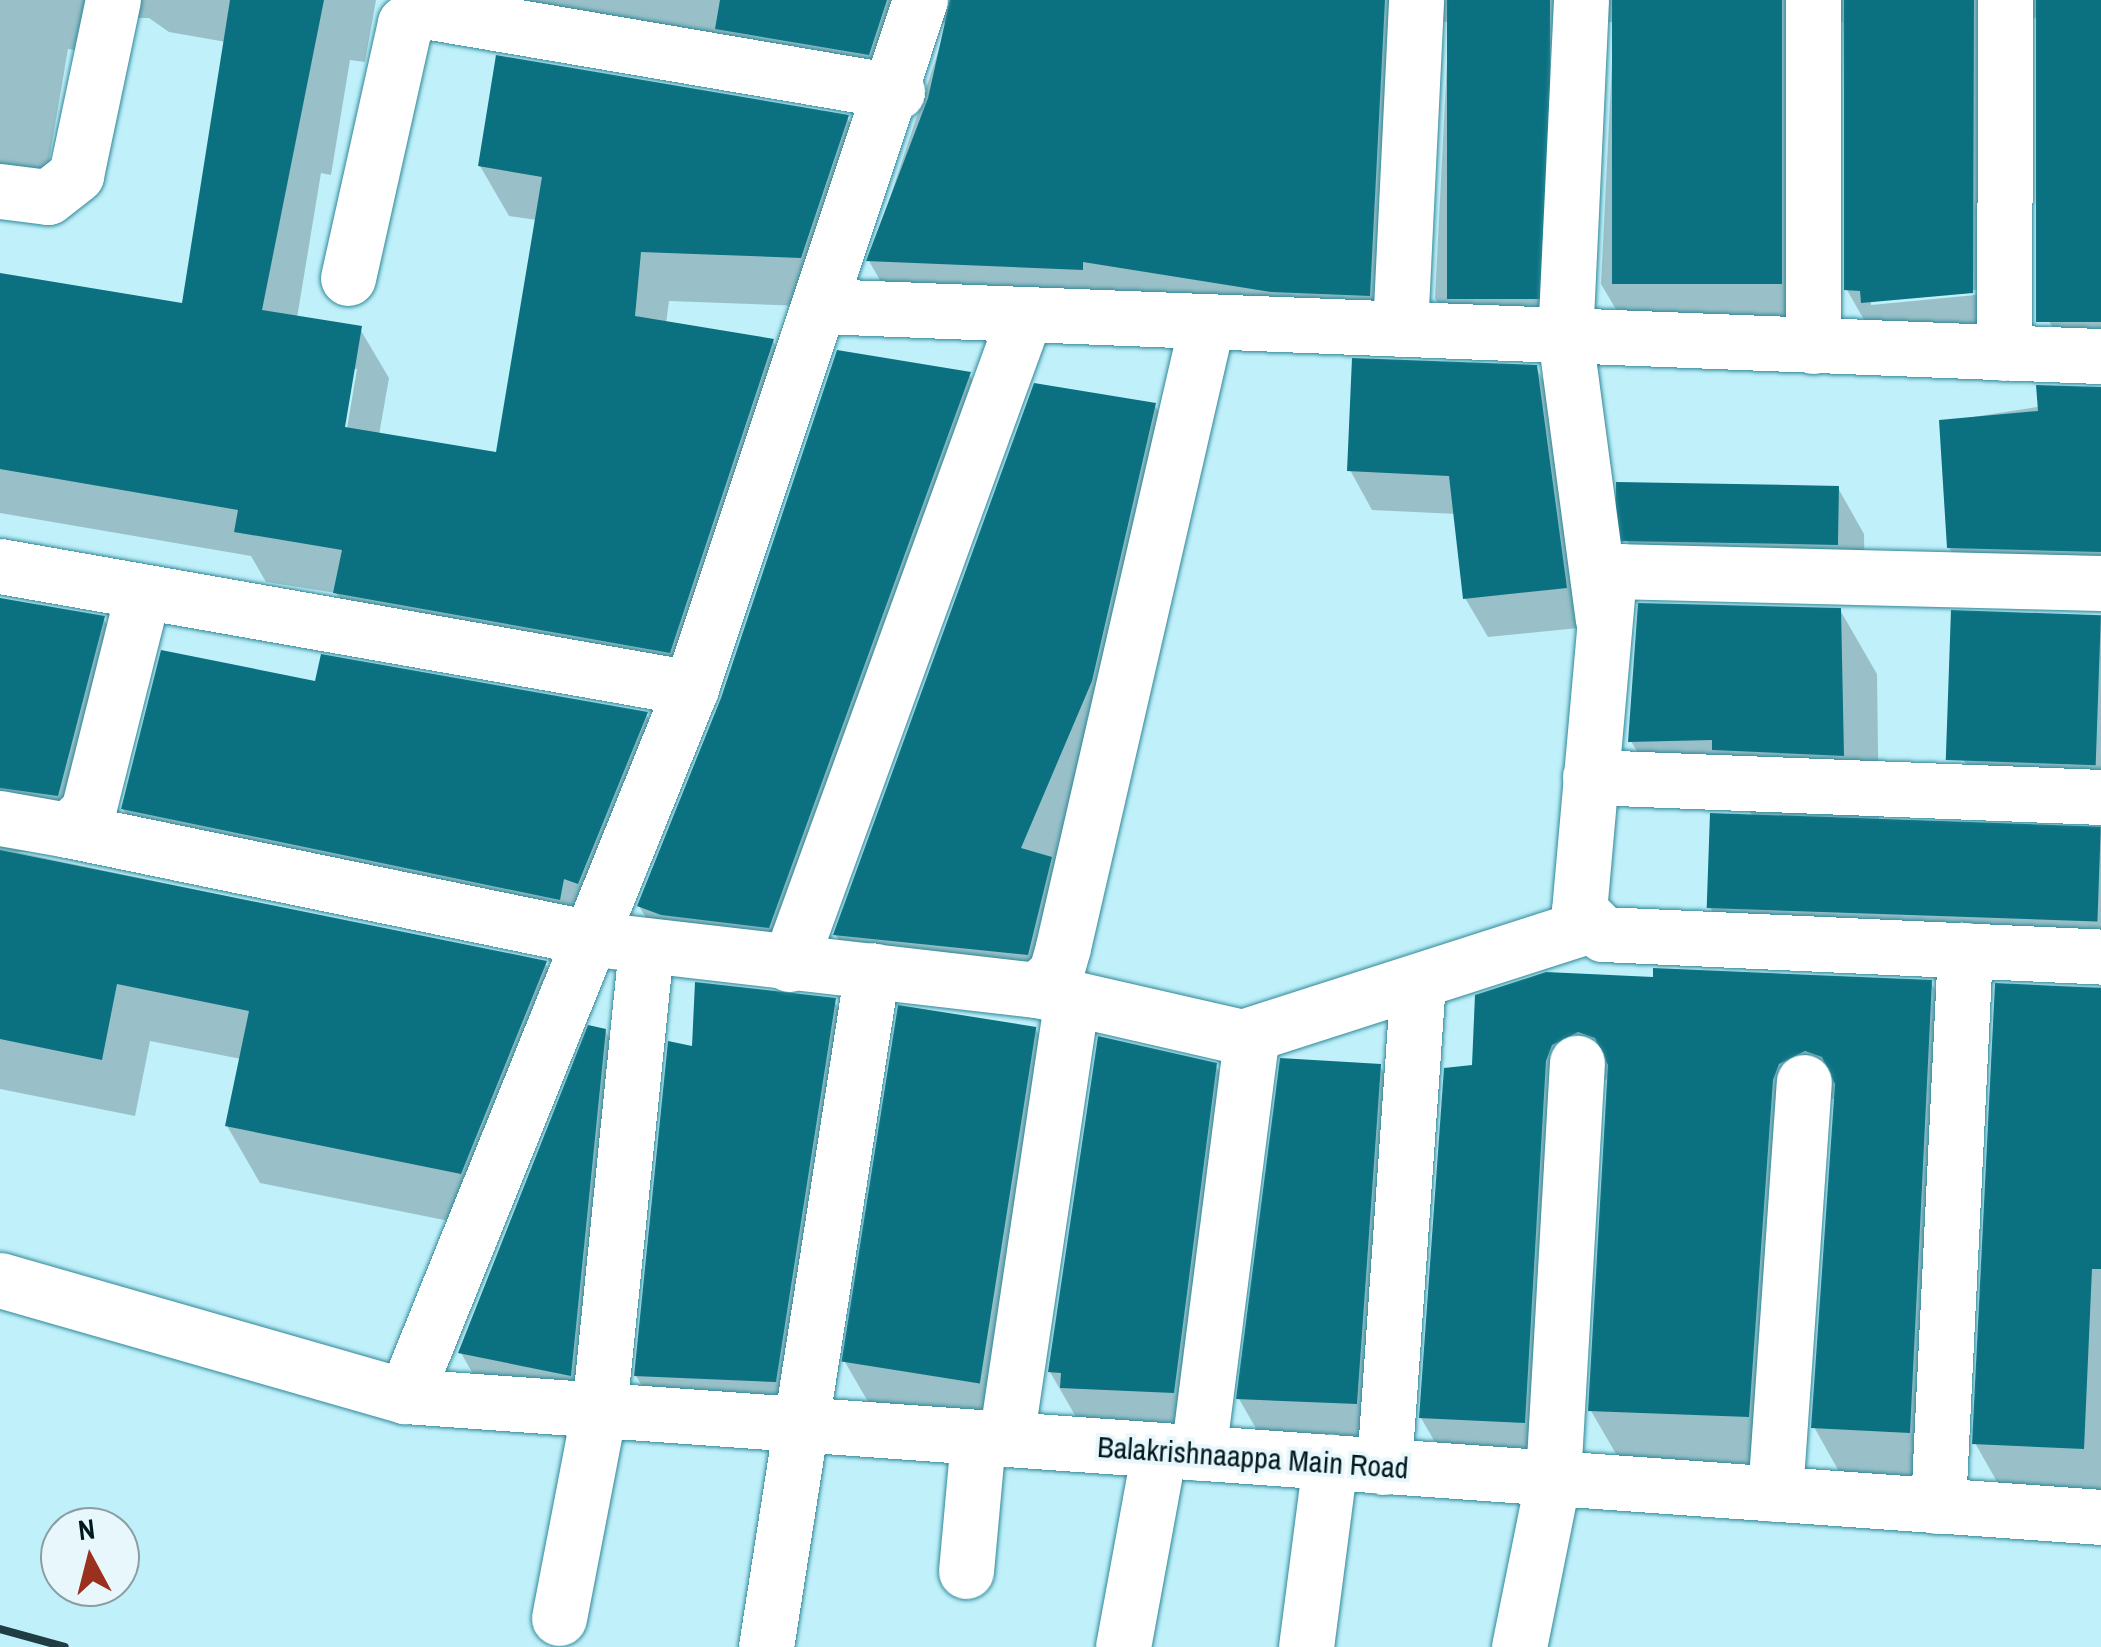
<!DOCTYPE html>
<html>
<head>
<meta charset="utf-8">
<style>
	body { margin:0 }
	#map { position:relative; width:2101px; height:1647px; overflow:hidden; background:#c0f1fb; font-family:"Archivo Narrow",sans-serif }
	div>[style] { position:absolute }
	.shadow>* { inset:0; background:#0003 }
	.building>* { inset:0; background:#0b7181; transform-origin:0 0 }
	.roads { filter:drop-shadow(0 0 2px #2f8898) drop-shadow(0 0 2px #2f8898) }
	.minor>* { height:55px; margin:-27.5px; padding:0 27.5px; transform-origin:27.5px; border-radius:27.5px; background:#fff }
	.tertiary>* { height:55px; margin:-27.5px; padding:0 27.5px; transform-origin:27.5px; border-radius:27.5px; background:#fff }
	.rail>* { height:8px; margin:-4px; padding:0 4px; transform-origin:4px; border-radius:4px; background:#203d43 }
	span { translate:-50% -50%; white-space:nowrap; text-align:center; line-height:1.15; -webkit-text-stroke:8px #e8f7fb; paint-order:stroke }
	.street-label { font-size:30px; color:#00191e }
	.north { position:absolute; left:40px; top:1507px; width:100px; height:100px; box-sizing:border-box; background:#e8f7fb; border:2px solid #8b9ea3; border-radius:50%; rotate:353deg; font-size:28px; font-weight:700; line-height:40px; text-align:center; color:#00191e }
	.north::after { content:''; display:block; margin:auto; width:35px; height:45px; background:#9a311e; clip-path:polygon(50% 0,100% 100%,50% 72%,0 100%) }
</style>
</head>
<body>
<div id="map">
	<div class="shadow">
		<i style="clip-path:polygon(evenodd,0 0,376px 0,365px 62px,350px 60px,331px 175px,321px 173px,297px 318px,360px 329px,389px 378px,379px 435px,498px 455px,537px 220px,509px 216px,480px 166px,847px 118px,876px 167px,829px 307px,669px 301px,666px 324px,773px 341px,801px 391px,698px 701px,364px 642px,336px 593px,266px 582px,251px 556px,0 513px,0 276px,184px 306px,226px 42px,169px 32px,149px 18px,87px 18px,82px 51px,68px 49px,43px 196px,0 189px,0 0,352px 369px,357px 369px,345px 440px,340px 439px,352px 369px)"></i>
		<i style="clip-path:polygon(evenodd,512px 0,2101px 0,2101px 353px,2067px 352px,2038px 302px,2036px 18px,2017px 23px,2000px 342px,1875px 339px,1847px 290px,1843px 22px,1827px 22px,1809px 338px,1630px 333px,1601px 284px,1614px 22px,1594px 22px,1563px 352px,1464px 348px,1435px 298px,1449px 22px,1431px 21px,1398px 345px,897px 310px,869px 261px,948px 22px,926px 27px,897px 104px,512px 0,1985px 289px,1986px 294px,1871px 305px,1871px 300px,1985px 289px)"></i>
		<i style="clip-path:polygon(1536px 368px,1559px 408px,1588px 627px,1488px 637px,1465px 598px,1456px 514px,1372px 510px,1350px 470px)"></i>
		<i style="clip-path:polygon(969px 374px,1003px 434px,803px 986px,674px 965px,639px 906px)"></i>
		<i style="clip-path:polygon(1155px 406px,1181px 451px,1051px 1002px,862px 980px,836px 935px)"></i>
		<i style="clip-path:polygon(2037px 407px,2101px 413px,2101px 601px,1979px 598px,1949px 547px,1941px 422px)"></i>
		<i style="clip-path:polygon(1838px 488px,1864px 534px,1865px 590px,1653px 584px,1626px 539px)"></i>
		<i style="clip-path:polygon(0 598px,103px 618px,136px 676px,92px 851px,16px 852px,545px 963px,578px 1020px,494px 1230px,260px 1183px,227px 1126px,241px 1059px,150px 1041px,135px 1116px,0 1089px)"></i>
		<i style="clip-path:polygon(1840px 610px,1877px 674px,1879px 822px,2101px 830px,2101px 974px,1739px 958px,1710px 907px,1753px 817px,1745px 804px,1668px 805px,1631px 741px)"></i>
		<i style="clip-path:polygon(2101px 617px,2101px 817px,1992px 810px,1963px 759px)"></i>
		<i style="clip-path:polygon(317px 684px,646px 714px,672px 759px,604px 928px,150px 854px,123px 809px)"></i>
		<i style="clip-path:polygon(1655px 980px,1931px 983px,1959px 1031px,1937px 1480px,1841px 1475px,1814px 1427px,1837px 1097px,1806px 1112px,1776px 1465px,1619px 1459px,1591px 1411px,1607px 1079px,1578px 1094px,1552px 1470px,1449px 1466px,1421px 1418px,1475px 1067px)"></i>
		<i style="clip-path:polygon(1997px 986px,2101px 987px,2101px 1498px,2004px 1494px,1975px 1443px)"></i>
		<i style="clip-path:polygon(834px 1001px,861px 1046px,801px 1426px,663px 1421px,636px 1376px,694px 1049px)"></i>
		<i style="clip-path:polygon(1035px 1028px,1061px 1074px,1010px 1414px,871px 1407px,845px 1362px)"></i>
		<i style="clip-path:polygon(605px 1031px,631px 1077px,596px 1421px,487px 1398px,461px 1353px)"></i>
		<i style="clip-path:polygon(1215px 1065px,1248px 1122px,1206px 1449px,1083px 1429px,1050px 1372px)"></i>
		<i style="clip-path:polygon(1380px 1066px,1406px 1112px,1382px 1448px,1265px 1444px,1239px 1399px)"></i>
	</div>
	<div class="building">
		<i style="clip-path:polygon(230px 0,324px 0,262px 310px,362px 326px,345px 427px,496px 452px,542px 177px,478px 166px,496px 55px,849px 115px,801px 258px,641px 252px,635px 316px,774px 339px,670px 653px,333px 593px,342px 550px,234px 532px,238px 510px,0 469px,0 273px,182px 303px)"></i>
		<i style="clip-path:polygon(720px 0,887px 0,869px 55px,715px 29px)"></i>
		<i style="clip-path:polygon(950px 0,1385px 0,1370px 296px,1271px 292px,1083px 262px,1083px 270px,866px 261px,928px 98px)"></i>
		<i style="left:1447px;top:0;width:103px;height:299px"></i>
		<i style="left:1612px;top:0;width:170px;height:284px"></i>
		<i style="clip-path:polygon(1844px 0,1974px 0,1973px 293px,1861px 303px,1860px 291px,1844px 290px)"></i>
		<i style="left:2036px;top:0;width:65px;height:322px"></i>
		<i style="clip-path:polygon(837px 350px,971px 372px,769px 928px,661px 915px,637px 906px,721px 698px)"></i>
		<i style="clip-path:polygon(1352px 358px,1537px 365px,1567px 588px,1463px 599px,1449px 476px,1347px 471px)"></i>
		<i style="clip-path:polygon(1034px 383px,1156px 403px,1092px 681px,1021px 848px,1052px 857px,1028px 955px,833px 935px)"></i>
		<i style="clip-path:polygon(2036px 385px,2101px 387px,2101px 552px,1947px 548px,1939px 420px,2038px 411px)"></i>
		<i style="left:1616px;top:482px;width:223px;height:59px;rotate:1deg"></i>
		<i style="clip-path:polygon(0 598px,105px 616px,58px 796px,0 788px)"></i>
		<i style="clip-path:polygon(1638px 603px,1841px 608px,1844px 756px,1712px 750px,1712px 740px,1628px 742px)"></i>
		<i style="left:1951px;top:610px;width:150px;height:150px;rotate:2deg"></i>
		<i style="clip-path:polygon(161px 650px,315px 681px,321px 654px,648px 712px,578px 884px,564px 879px,560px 900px,121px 809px)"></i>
		<i style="left:1710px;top:813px;width:391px;height:95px;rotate:2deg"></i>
		<i style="clip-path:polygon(0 850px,547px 961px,461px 1174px,225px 1126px,249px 1011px,117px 984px,102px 1060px,0 1039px)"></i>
		<i style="clip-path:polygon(1653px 968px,1932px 980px,1910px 1433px,1811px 1428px,1835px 1084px,1822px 1057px,1805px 1051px,1779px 1064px,1773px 1080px,1749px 1417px,1588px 1411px,1608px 1065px,1595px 1038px,1578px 1032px,1552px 1045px,1546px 1061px,1525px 1423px,1419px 1418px,1444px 1068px,1472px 1065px,1475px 995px,1546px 972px,1653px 977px)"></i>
		<i style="clip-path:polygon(695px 982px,836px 998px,776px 1382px,634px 1376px,668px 1041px,692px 1046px)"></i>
		<i style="clip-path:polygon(1995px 983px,2101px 988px,2101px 1269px,2092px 1269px,2084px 1449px,1972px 1444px)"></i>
		<i style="left:898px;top:1005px;width:140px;height:361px;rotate:9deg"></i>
		<i style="clip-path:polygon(588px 1025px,606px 1029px,571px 1376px,458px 1353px)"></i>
		<i style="clip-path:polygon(1098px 1036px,1217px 1063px,1174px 1393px,1060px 1388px,1061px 1373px,1048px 1372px)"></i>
		<i style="clip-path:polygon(1280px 1058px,1381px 1064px,1357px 1404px,1236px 1399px)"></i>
	</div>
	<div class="roads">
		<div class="minor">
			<i style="left:1581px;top:0;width:336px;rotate:92.7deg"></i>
			<i style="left:1565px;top:336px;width:286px;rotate:82.4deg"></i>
			<i style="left:0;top:191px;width:48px;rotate:7.1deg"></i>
			<i style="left:48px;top:197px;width:36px;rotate:-38deg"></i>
			<i style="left:76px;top:175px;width:179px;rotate:-78.1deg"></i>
			<i style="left:348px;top:278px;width:261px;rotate:-77.4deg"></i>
			<i style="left:405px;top:23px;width:23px;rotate:-31deg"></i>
			<i style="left:425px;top:11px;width:479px;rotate:9.7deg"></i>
			<i style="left:820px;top:306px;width:1282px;rotate:2.24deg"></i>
			<i style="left:1400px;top:329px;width:329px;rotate:-87.2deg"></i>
			<i style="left:1813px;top:346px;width:346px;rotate:-90deg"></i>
			<i style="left:2004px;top:353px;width:353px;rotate:-89.8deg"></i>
			<i style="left:0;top:566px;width:702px;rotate:10.01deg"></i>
			<i style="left:2101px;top:583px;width:479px;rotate:-178.6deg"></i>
			<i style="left:1622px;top:571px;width:21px;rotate:133deg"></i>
			<i style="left:1608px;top:586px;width:325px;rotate:95.1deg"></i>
			<i style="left:1579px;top:910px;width:34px;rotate:45deg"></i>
			<i style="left:1603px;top:934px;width:499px;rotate:2.6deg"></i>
			<i style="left:1590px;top:777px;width:511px;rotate:2.24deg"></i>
			<i style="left:0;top:818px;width:69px;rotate:10deg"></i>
			<i style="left:68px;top:830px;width:28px;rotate:-44deg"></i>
			<i style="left:88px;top:811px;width:226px;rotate:-75.9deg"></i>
			<i style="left:68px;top:830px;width:538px;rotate:11.69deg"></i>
			<i style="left:595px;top:939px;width:445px;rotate:6.6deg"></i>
			<i style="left:1037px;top:990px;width:26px;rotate:-43deg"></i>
			<i style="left:1056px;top:972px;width:26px;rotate:-74deg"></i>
			<i style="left:1063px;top:947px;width:641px;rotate:-77.03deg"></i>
			<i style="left:789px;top:964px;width:691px;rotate:-70.02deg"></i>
			<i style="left:1037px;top:990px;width:210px;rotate:12.9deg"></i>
			<i style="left:1242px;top:1037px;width:14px;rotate:54deg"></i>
			<i style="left:1250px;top:1048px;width:408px;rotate:97.3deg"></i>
			<i style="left:1242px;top:1037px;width:362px;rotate:-17.8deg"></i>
			<i style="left:405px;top:1396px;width:764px;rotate:-68deg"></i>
			<i style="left:691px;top:688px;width:725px;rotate:-71.59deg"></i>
			<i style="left:1006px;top:1439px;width:446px;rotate:-81.5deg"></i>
			<i style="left:1384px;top:1467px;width:483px;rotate:-86deg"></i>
			<i style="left:1775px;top:1494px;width:413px;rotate:-86deg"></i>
			<i style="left:1938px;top:1506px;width:557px;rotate:-87.22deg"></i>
			<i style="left:966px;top:1571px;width:134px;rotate:-84.8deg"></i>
			<i style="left:559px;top:1618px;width:212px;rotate:-79.1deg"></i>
			<i style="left:599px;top:1410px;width:466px;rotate:-84.2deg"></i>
			<i style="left:766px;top:1647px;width:685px;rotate:-81.1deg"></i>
			<i style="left:1123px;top:1647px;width:200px;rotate:-79.6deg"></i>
			<i style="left:1306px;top:1647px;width:187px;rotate:-82.6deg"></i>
			<i style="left:1519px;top:1647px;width:172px;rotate:-78.6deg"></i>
			<i style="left:1553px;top:1478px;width:416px;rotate:-86.7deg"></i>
		</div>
		<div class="tertiary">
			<i style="left:0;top:1280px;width:421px;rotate:16deg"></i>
			<i style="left:405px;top:1396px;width:1700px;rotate:4.08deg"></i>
		</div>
	</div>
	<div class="rail">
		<i style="left:0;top:1629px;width:67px;rotate:15.5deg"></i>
	</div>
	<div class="street-label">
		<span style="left:1253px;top:1457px;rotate:4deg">Balakrishnaappa Main Road</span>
	</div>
	<div class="north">N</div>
</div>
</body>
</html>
